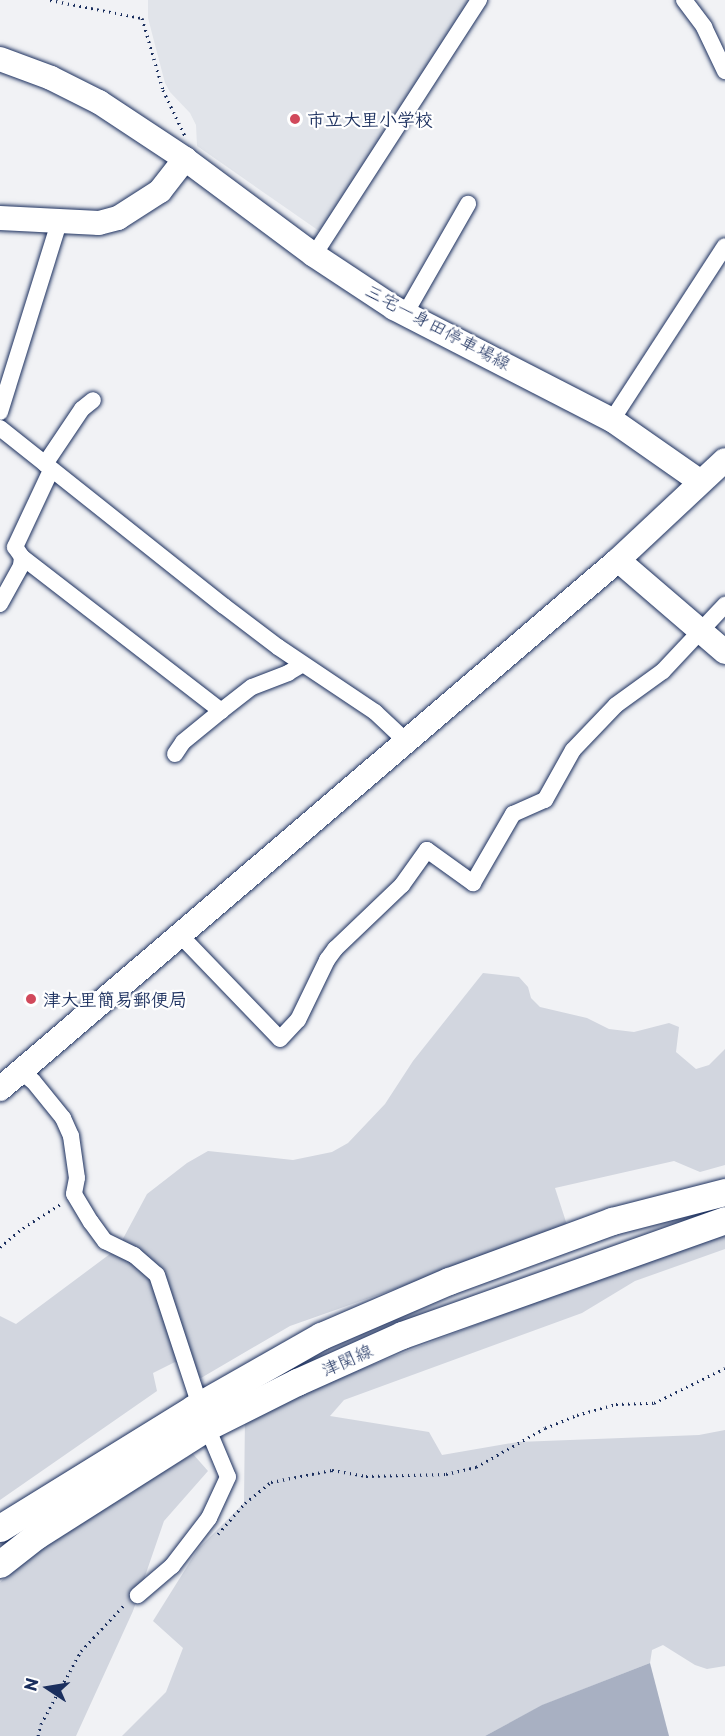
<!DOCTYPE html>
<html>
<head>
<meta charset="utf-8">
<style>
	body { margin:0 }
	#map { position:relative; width:725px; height:1736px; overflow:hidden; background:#f1f2f5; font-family:"Playpen Sans","Klee One",sans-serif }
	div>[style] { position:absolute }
	.built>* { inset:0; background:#e1e4ea }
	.green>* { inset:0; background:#d2d6df }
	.water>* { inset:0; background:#a8b0c2 }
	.path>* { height:3px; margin-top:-1.5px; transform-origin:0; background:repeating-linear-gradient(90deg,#1b2f5e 0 1.5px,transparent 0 6px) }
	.roads { filter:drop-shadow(0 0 2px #1b2f5e) drop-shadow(0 0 2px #1b2f5e) }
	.street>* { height:16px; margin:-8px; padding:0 8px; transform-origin:8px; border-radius:8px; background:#fff }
	.secondary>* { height:24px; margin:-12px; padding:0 12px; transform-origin:12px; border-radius:12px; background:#fff }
	.primary>* { height:27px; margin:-13.5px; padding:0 13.5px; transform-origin:13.5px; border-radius:13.5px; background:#fff }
	.dots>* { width:16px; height:16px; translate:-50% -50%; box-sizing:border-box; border:3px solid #fff; border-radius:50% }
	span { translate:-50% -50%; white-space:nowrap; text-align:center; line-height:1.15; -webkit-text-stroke:4.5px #fff; paint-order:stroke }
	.poi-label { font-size:18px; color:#1b2f5e; font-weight:700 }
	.left { translate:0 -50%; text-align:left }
	.street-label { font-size:18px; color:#1b2f5e }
	.north { position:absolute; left:18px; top:1658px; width:60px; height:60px; -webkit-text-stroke:4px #fff; paint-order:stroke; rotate:282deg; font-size:16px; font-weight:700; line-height:24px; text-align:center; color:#1b2f5e }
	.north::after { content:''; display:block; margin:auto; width:21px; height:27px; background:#1b2f5e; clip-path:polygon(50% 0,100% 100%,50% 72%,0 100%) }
</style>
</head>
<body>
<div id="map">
	<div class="built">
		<i style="clip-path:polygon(148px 0,474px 0,322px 233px,197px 146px,196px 125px,190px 113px,170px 92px,165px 83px,148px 18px)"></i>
	</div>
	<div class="green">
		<i style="clip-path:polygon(483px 973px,519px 977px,528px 987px,531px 998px,540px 1007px,587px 1018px,609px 1029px,634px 1032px,669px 1023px,679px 1027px,676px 1052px,696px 1069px,709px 1065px,725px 1049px,725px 1165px,700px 1172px,674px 1161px,555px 1188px,568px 1228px,290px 1326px,201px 1378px,175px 1362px,153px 1373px,157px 1391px,0 1500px,0 1316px,16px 1324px,118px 1248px,147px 1194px,187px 1163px,208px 1151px,293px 1160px,332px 1152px,348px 1143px,385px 1104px,413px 1061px)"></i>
		<i style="clip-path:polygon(725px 1233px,725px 1249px,635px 1281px,582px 1313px,344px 1400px,330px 1416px,429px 1432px,442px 1455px,518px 1442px,699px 1435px,725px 1430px,725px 1666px,707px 1669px,695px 1665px,663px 1645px,652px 1650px,650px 1663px,543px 1705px,485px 1736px,122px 1736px,166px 1692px,183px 1648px,153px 1621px,198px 1549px,244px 1503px,245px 1414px,629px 1266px)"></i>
		<i style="clip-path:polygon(193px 1454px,208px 1471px,164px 1521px,133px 1611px,76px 1736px,0 1736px,0 1582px,56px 1534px)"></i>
	</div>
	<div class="water">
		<i style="clip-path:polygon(650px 1663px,669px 1736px,485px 1736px,542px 1705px)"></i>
	</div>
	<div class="path">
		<i style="left:50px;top:0;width:94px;rotate:11.1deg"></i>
		<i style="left:142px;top:18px;width:75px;rotate:73.7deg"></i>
		<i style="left:163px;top:90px;width:51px;rotate:64.4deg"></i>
		<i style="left:0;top:1247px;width:30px;rotate:-40deg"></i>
		<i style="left:23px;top:1228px;width:46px;rotate:-32.7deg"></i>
		<i style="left:218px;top:1534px;width:41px;rotate:-48.9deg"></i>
		<i style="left:245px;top:1503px;width:33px;rotate:-39deg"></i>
		<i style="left:271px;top:1482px;width:62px;rotate:-11.1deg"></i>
		<i style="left:332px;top:1470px;width:35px;rotate:10deg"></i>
		<i style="left:366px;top:1476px;width:80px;rotate:-1.4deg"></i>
		<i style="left:446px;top:1474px;width:31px;rotate:-13deg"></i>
		<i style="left:476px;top:1467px;width:79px;rotate:-29.5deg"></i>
		<i style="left:545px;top:1428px;width:35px;rotate:-22deg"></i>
		<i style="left:577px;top:1415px;width:41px;rotate:-15.8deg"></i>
		<i style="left:616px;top:1404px;width:38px;rotate:-2deg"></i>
		<i style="left:654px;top:1403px;width:79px;rotate:-26.2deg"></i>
		<i style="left:38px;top:1736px;width:12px;rotate:-76deg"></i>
		<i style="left:41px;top:1724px;width:83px;rotate:-61.3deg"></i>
		<i style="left:81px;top:1651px;width:64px;rotate:-46.9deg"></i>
	</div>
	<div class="roads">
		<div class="street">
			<i style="left:684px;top:0;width:34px;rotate:53deg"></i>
			<i style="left:704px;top:27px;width:49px;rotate:64.5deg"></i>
			<i style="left:314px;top:255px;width:304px;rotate:-57.1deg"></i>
			<i style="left:405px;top:314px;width:127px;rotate:-60.2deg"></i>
			<i style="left:0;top:412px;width:199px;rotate:-72.7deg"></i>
			<i style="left:612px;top:420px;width:207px;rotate:-57deg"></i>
			<i style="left:0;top:428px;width:286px;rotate:38.5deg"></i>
			<i style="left:224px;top:606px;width:68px;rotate:37.2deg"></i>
			<i style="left:278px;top:647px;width:117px;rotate:33.8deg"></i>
			<i style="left:375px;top:712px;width:44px;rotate:43.2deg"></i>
			<i style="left:45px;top:464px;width:66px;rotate:-56.1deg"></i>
			<i style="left:82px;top:409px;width:14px;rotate:-39deg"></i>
			<i style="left:22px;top:557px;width:252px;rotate:37.7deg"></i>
			<i style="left:221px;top:711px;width:39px;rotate:-38deg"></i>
			<i style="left:252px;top:687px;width:39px;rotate:-21deg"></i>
			<i style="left:288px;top:673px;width:17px;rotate:-31deg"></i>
			<i style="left:0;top:604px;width:43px;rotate:-61.1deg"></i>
			<i style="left:21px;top:566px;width:9px;rotate:-84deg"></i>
			<i style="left:22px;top:557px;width:12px;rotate:-125deg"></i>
			<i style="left:15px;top:547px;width:85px;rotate:-64.9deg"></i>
			<i style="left:175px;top:754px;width:14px;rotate:-56deg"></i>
			<i style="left:183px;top:742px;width:49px;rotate:-39.2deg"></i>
			<i style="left:180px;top:935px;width:144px;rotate:46.1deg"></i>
			<i style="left:280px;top:1039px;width:26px;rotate:-47deg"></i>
			<i style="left:298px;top:1020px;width:67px;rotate:-64.2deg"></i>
			<i style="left:327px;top:960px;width:14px;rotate:-54deg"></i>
			<i style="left:335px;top:949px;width:93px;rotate:-43.7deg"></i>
			<i style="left:402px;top:885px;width:43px;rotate:-54.5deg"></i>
			<i style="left:427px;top:850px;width:57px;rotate:35.7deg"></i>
			<i style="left:473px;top:883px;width:80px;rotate:-59.9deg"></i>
			<i style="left:513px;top:814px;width:35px;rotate:-24deg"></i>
			<i style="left:545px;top:800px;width:57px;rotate:-60.8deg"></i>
			<i style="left:573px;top:750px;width:62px;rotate:-46.3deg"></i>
			<i style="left:616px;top:705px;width:58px;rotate:-35.9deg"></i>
			<i style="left:663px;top:671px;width:91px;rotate:-46.8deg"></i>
			<i style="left:20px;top:1071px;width:16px;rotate:38deg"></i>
			<i style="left:33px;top:1081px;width:48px;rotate:51deg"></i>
			<i style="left:63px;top:1118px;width:20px;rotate:66deg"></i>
			<i style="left:71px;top:1136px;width:42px;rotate:81.9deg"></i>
			<i style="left:77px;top:1178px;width:16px;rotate:101deg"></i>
			<i style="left:74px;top:1194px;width:33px;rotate:59deg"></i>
			<i style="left:91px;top:1222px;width:24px;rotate:54deg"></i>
			<i style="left:105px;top:1241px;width:32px;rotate:26deg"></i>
			<i style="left:134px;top:1255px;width:30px;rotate:41deg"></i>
			<i style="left:157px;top:1275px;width:160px;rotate:71.8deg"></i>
			<i style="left:207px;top:1427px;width:54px;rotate:67.2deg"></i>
			<i style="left:228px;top:1477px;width:45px;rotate:114.9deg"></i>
			<i style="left:209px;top:1518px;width:61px;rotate:127.6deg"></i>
			<i style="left:172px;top:1566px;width:45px;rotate:139.5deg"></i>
		</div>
		<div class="secondary">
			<i style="left:0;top:59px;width:54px;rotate:20.4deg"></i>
			<i style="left:51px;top:78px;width:54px;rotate:26.6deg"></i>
			<i style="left:99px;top:102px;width:103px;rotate:33.5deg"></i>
			<i style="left:185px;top:159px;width:161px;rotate:36.7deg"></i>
			<i style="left:314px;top:255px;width:96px;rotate:33.5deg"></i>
			<i style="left:394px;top:308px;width:245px;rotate:27.2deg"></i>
			<i style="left:612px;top:420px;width:108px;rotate:34.9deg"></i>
			<i style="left:0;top:218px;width:99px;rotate:2.9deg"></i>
			<i style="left:99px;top:223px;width:20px;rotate:-15deg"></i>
			<i style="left:118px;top:218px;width:50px;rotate:-32.7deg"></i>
			<i style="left:160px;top:191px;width:41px;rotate:-52deg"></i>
			<i style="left:618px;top:560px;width:141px;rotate:40.7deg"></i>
			<i style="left:0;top:1089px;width:813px;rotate:-40.56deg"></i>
			<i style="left:618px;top:560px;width:146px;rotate:-43.1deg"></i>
		</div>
		<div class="primary">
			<i style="left:0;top:1528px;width:228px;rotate:-31.7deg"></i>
			<i style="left:194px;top:1408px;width:146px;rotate:-29.6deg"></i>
			<i style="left:321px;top:1336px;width:139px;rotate:-23.3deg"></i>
			<i style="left:449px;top:1281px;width:174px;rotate:-20.2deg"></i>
			<i style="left:612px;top:1221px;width:117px;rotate:-14.4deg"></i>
			<i style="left:0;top:1564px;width:47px;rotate:-38.1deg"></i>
			<i style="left:37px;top:1535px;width:201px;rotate:-32.4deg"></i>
			<i style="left:207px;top:1427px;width:101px;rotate:-26.6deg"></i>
			<i style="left:297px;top:1382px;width:115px;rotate:-24.1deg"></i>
			<i style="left:402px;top:1335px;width:343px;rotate:-19.6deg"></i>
		</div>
	</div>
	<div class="dots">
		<i style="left:295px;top:119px;background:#d1495b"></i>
		<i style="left:31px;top:999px;background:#d1495b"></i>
	</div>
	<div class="poi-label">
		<span class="left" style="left:307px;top:119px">市立大里小学校</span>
		<span class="left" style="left:43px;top:999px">津大里簡易郵便局</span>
	</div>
	<div class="street-label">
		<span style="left:438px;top:327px;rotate:28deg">三宅一身田停車場線</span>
		<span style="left:347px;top:1360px;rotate:-24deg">津関線</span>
	</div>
	<div class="north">N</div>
</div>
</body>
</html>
